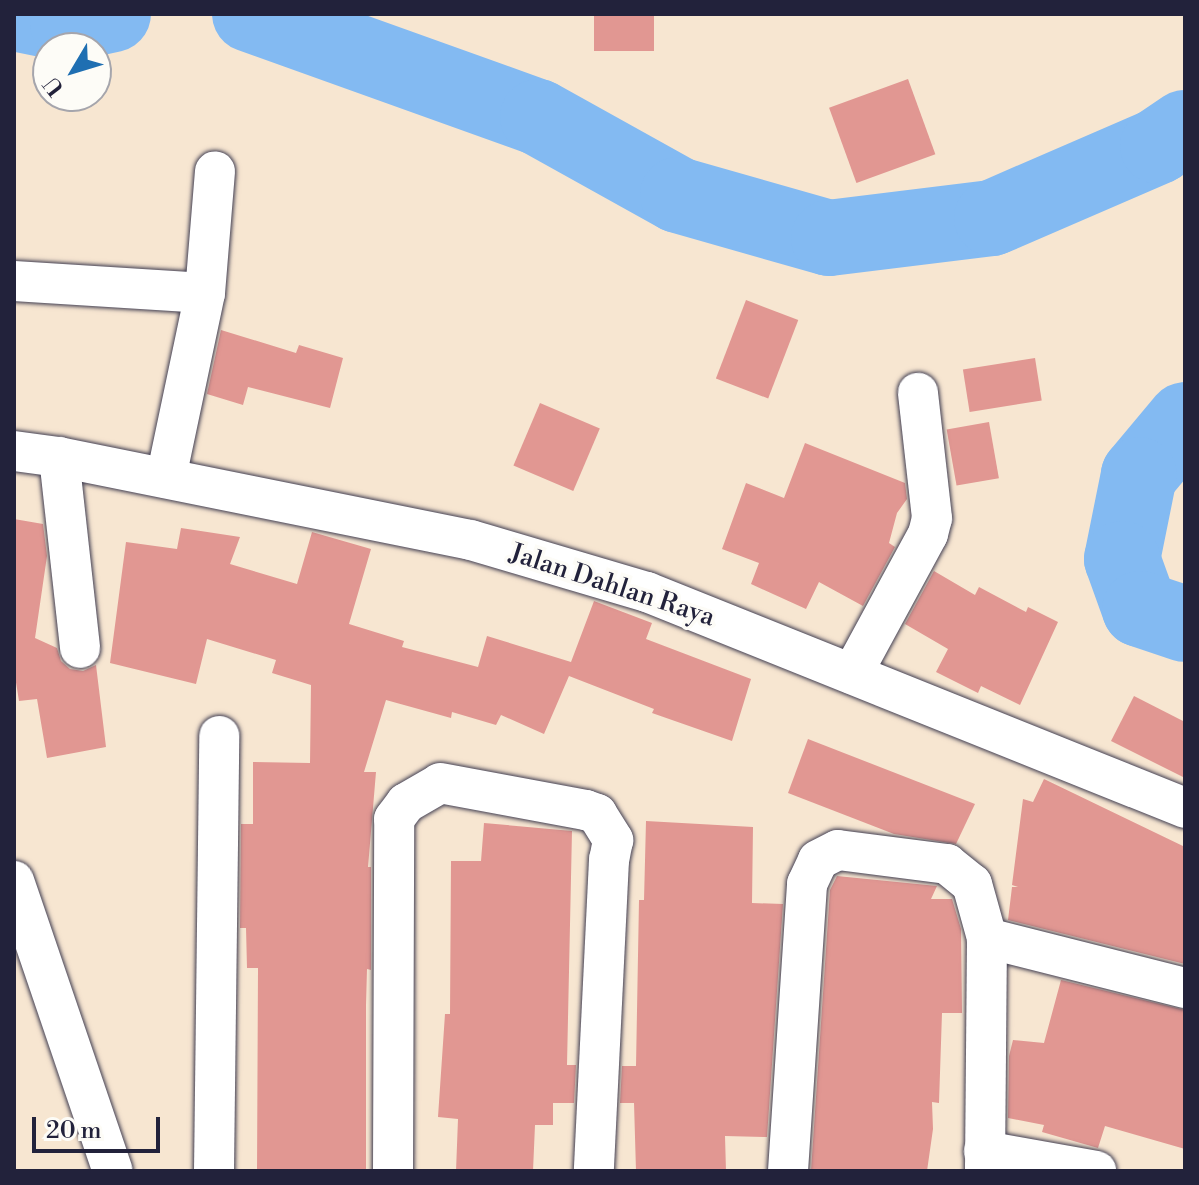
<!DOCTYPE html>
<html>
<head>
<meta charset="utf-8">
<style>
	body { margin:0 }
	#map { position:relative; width:1199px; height:1185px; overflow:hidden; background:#f7e6d1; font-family:"Libre Bodoni",serif }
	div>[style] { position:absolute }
	.river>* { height:76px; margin:-38px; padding:0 38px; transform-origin:38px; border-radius:38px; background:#83baf2 }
	.building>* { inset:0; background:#e19792; transform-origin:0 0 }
	.roads { filter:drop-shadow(0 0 2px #423f52) drop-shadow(0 0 2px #423f52) }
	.street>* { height:40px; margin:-20px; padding:0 20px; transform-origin:20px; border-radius:20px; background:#fff }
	span { translate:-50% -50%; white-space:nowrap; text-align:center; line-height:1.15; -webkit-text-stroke:7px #fdfcf7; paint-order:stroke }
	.street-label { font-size:26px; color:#22223b }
	.frame { position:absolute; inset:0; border:16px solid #22223b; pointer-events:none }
	.north { position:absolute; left:32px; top:32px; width:80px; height:80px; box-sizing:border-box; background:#fdfcf7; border:2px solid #a5a5ac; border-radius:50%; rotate:232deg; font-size:22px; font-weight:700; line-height:32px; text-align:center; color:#22223b }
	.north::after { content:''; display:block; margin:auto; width:28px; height:36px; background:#1f6fb2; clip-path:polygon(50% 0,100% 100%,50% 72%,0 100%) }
	.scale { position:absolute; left:32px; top:1117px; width:128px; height:36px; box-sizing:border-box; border:4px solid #22223b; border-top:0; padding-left:10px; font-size:24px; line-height:28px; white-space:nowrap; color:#22223b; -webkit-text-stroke:6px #fdfcf7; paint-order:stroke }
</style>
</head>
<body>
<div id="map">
	<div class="river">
		<i style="left:19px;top:14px;width:50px;rotate:11.5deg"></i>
		<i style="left:68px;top:24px;width:46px;rotate:-12.5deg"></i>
		<i style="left:250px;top:14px;width:306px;rotate:19.7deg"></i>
		<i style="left:538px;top:117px;width:160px;rotate:29.1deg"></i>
		<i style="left:678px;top:195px;width:157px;rotate:15.9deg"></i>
		<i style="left:829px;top:238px;width:164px;rotate:-7deg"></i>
		<i style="left:992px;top:218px;width:181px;rotate:-23.4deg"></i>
		<i style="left:1158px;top:146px;width:32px;rotate:-34deg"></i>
		<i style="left:1185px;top:420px;width:72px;rotate:129.9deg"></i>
		<i style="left:1139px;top:475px;width:86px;rotate:101.4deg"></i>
		<i style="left:1122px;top:559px;width:53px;rotate:70.2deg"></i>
		<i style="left:1140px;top:609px;width:47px;rotate:18.4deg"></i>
	</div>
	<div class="building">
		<i style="left:594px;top:14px;width:60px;height:37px"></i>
		<i style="left:908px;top:79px;width:80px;height:84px;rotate:70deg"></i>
		<i style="left:746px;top:300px;width:56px;height:84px;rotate:21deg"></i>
		<i style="clip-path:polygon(221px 330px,296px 353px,299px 345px,343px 358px,330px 408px,248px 387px,243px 405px,207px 394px)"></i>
		<i style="left:1035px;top:358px;width:43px;height:73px;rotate:81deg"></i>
		<i style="left:540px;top:403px;width:65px;height:68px;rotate:23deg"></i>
		<i style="left:989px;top:422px;width:57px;height:43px;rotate:80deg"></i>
		<i style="clip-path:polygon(805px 443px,905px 483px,907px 499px,897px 513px,889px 543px,895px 547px,863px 606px,819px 582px,806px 609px,751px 584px,759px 563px,722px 549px,746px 483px,784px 498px)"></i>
		<i style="clip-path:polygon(14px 519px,43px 524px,47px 556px,35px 638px,57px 648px,61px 661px,70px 669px,83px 671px,96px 665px,106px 747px,47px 758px,37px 699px,19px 701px,14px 670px)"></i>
		<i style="clip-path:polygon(181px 528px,240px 537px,230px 564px,297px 584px,312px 532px,371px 549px,349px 624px,404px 641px,402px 647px,478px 667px,487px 636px,571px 662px,594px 601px,652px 623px,646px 639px,751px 679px,732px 741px,652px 713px,654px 709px,569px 676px,544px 734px,501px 715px,496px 725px,452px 712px,451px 718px,386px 700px,364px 772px,376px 772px,368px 867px,371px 867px,371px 970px,367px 969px,366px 1005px,366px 1171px,257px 1171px,258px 968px,247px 968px,246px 928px,240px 928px,241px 824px,253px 824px,253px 762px,310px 763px,311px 685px,272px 673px,276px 660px,207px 639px,196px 684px,110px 663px,126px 542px,177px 549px)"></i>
		<i style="clip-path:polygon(934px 571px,975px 595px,979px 587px,1026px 612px,1028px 607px,1058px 622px,1020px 705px,981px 686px,978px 693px,936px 672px,948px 649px,905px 624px)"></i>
		<i style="clip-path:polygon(1134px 696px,1185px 722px,1185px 778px,1111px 741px)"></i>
		<i style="clip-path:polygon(808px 739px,975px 804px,956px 844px,894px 834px,788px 793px)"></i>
		<i style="clip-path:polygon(1044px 779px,1185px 847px,1185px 964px,1008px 920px,1012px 887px,1018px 887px,1012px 885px,1023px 799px,1033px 802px)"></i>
		<i style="clip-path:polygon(646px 821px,753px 827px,752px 903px,783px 904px,767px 1137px,725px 1136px,726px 1171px,636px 1171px,634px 1103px,620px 1103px,622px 1066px,636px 1066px,639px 900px,644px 900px)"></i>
		<i style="clip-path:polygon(484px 823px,572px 831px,567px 1065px,576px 1065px,574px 1103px,553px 1103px,553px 1125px,535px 1125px,533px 1171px,456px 1171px,458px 1119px,438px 1117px,445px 1014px,450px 1014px,451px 861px,481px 861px)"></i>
		<i style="clip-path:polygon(837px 876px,937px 886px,931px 899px,952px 899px,961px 929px,962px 1013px,942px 1013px,939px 1103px,932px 1102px,933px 1129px,927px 1171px,811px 1171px,830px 890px)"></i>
		<i style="clip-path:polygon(1061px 980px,1185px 1010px,1185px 1149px,1105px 1126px,1098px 1148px,1042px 1132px,1044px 1125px,1008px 1118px,1009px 1056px,1013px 1040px,1044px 1043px)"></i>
	</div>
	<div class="roads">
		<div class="street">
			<i style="left:14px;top:281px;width:191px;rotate:3.6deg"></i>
			<i style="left:14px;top:451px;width:45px;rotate:7.6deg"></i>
			<i style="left:59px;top:457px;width:420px;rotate:11.4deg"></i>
			<i style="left:471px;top:540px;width:184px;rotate:16.5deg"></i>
			<i style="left:647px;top:592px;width:580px;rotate:21.87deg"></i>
			<i style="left:59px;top:457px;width:192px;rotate:83.7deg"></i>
			<i style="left:166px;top:478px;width:189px;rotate:-78.1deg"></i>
			<i style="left:205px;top:293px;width:122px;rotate:-85.3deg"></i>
			<i style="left:852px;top:674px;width:159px;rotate:-61.5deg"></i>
			<i style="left:928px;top:534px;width:16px;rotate:-76deg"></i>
			<i style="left:932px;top:518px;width:126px;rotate:-96.4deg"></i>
			<i style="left:14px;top:881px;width:306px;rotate:71.2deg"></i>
			<i style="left:987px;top:938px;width:204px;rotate:14.2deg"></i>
			<i style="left:984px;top:1151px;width:114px;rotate:10.1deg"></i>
			<i style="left:214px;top:1171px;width:435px;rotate:-89.3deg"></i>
			<i style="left:393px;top:1171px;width:352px;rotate:-89.8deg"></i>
			<i style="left:394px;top:819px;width:20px;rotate:-53deg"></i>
			<i style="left:406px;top:803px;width:39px;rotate:-30deg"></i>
			<i style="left:440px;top:783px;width:148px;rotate:10.5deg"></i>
			<i style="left:586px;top:810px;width:12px;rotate:20deg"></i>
			<i style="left:597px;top:814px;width:31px;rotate:58deg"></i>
			<i style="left:613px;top:840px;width:20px;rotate:101deg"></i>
			<i style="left:609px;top:860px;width:311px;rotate:92.8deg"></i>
			<i style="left:788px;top:1171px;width:288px;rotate:-86.2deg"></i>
			<i style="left:807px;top:884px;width:26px;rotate:-65deg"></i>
			<i style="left:818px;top:860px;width:22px;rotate:-27deg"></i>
			<i style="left:838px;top:850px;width:110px;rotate:7.3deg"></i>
			<i style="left:947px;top:864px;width:32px;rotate:39deg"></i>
			<i style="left:972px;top:884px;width:56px;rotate:74.5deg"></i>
			<i style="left:987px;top:938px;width:233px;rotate:90.5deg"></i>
		</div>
	</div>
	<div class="street-label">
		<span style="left:612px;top:586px;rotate:18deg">Jalan Dahlan Raya</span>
	</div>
	<div class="frame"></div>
	<div class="north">U</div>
	<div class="scale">20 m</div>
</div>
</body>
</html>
